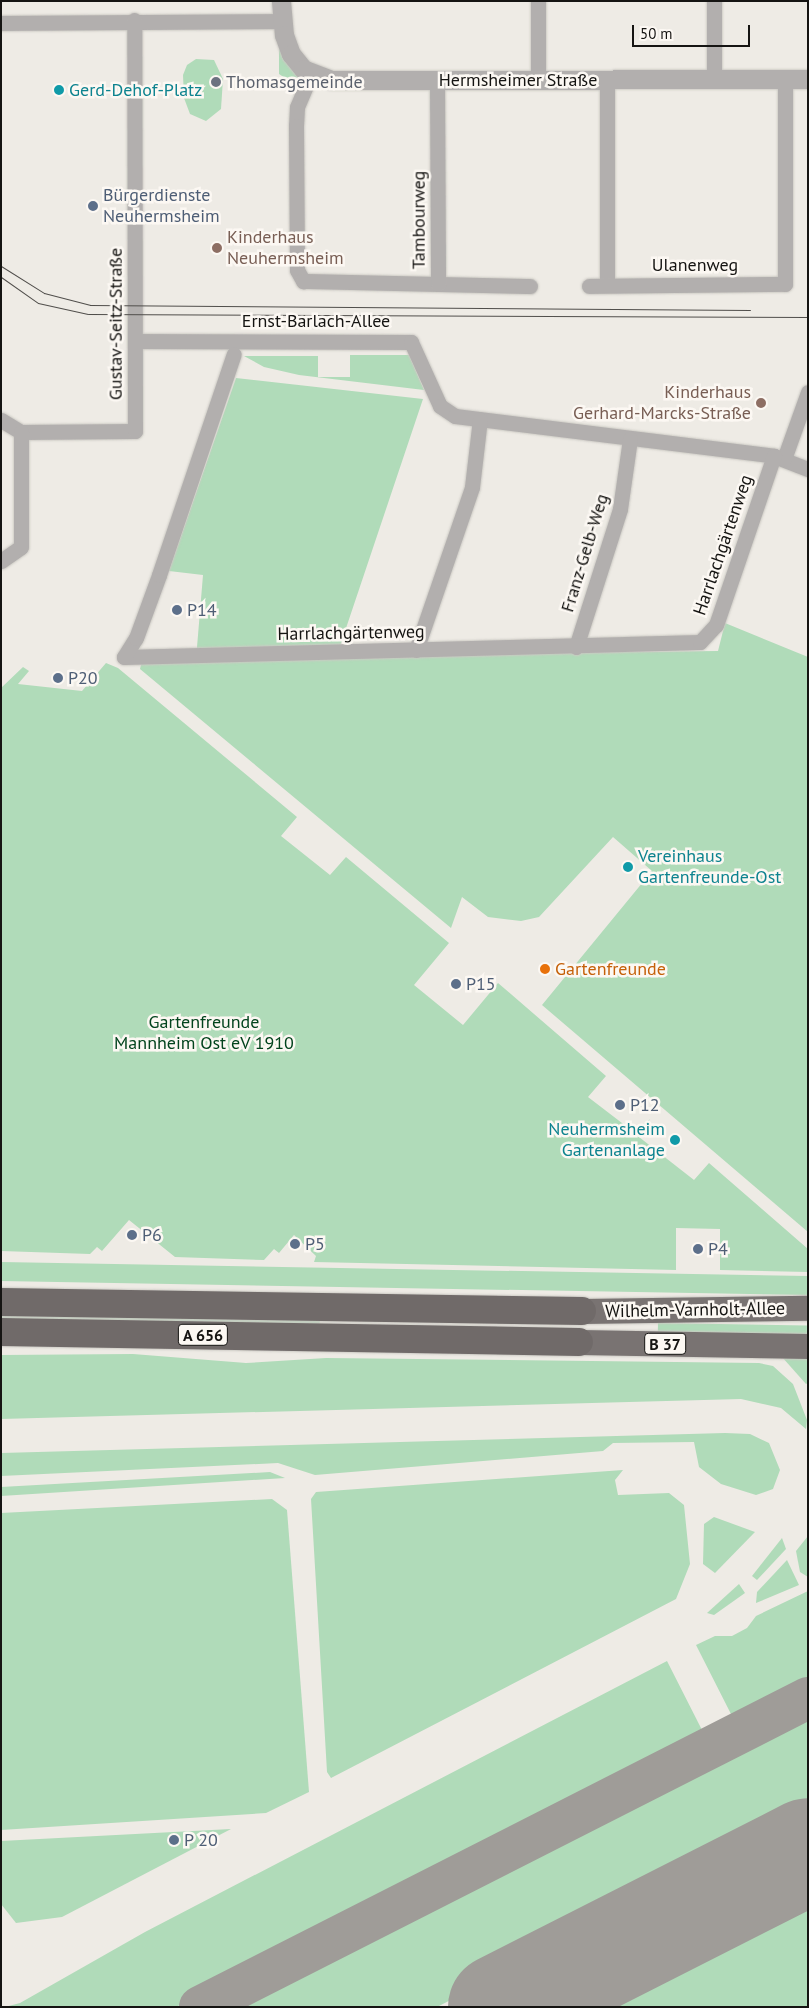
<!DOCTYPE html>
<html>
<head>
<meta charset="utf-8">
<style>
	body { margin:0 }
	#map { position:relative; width:809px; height:2008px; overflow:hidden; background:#eeebe5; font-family:"PT Sans",sans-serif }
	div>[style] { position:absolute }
	.green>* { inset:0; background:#b0dbb9; transform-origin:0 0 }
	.taxiway>* { height:42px; margin:-21px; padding:0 21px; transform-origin:21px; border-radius:21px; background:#9f9c98 }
	.runway>* { height:106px; margin:-53px; padding:0 53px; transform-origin:53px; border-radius:53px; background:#9f9c98 }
	.roads { filter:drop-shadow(0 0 1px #cbc9c3) drop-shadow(0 0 1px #cbc9c3) }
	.minor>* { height:15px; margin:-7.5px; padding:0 7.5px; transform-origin:7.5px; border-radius:7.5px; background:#b2afae }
	.tertiary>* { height:19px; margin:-9.5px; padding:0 9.5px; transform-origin:9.5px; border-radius:9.5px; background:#b2afae }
	.trunk>* { height:25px; margin:-12.5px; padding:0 12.5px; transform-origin:12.5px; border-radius:12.5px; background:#797372 }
	.motorway>* { height:28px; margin:-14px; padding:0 14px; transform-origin:14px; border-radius:14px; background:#706a69 }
	.tram>* { height:1px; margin:-0.5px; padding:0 0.5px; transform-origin:0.5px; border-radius:0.5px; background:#504e4b }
	.dots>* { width:14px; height:14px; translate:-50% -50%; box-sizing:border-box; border:2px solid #fcf8f3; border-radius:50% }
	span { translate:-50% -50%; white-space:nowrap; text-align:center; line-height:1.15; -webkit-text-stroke:5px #fcf8f3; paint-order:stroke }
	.shield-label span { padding:1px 4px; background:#fcf8f3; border:1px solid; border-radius:4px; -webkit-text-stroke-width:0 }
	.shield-label { font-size:16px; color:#151412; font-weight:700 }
	.street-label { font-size:18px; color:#151412 }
	.worship-label { font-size:18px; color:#5b616d }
	.left { translate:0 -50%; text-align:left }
	.culture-label { font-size:18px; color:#0d838f }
	.right { translate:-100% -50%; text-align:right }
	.service-label { font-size:18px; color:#4e5e75 }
	.education-label { font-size:18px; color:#785e54 }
	.food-label { font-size:18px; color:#c56008 }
	.park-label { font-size:18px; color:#02441d }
	.frame { position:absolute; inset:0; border:2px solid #151412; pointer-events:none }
	.scale { position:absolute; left:632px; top:25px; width:118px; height:22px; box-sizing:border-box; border:2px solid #151412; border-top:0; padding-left:6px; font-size:15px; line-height:18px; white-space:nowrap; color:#151412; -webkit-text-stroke:4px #fcf8f3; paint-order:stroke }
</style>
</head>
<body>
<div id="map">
	<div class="green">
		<i style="clip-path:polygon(279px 44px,299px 77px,296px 85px,279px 74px)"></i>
		<i style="clip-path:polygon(196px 59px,214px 60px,223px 79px,221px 109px,206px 121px,190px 114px,184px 98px,183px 75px,187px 65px)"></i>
		<i style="clip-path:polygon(350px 355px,409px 355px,424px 390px,299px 375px,264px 367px,244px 356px,318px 356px,318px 377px,350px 377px)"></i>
		<i style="clip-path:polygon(236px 378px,423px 399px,337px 655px,718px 651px,725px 623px,808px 657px,808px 1232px,542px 1005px,652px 871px,613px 837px,539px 917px,521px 921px,488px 917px,462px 897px,451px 928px,140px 669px,142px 661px,196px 659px,203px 575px,169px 571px)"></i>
		<i style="clip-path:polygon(106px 663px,118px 668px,297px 817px,281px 836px,330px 875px,346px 857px,449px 943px,414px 985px,463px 1025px,498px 983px,606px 1076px,588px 1097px,635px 1133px,650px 1119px,639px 1137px,694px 1180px,709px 1163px,808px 1249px,808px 1272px,720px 1270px,720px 1229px,676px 1228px,676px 1270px,314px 1262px,316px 1256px,294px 1235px,279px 1253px,274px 1249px,264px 1260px,175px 1257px,129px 1220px,102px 1251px,97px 1247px,90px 1254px,1px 1251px,1px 688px,23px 667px,29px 671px,18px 684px,82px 691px)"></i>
		<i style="left:1px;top:1262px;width:807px;height:19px;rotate:1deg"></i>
		<i style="clip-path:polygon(1px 1314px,317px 1319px,320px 1321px,319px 1326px,1px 1322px)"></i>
		<i style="left:658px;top:1323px;width:149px;height:9px;rotate:1deg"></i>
		<i style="clip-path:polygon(133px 1354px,246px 1363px,326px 1358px,759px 1363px,773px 1366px,793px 1384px,807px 1420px,806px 1429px,781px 1408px,741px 1399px,1px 1419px,1px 1355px)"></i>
		<i style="clip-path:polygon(782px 1357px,808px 1357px,808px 1383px,806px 1384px)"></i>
		<i style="clip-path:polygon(725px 1433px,750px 1434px,769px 1443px,780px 1470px,773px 1489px,756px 1495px,721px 1484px,699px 1467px,694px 1442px,613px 1443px,603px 1451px,315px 1475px,278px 1463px,1px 1476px,1px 1453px)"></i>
		<i style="clip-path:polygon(623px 1470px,615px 1480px,618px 1495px,669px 1493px,684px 1505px,690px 1564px,676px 1599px,331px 1778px,327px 1772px,311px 1499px,316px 1492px)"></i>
		<i style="clip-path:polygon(270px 1472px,285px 1478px,1px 1496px,1px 1487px)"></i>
		<i style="clip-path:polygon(272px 1499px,287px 1510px,309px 1792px,266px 1813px,1px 1830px,1px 1513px)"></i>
		<i style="clip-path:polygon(714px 1517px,755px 1532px,715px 1573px,703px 1564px,704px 1524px)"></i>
		<i style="clip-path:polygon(808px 1536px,808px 1577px,800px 1572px,796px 1551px)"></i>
		<i style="clip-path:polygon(782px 1538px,786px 1549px,757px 1580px,752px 1576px)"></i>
		<i style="clip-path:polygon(787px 1560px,799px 1585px,756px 1603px,757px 1592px)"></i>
		<i style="clip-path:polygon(739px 1584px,745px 1593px,714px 1615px,707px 1613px)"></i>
		<i style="clip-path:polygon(808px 1591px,808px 1685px,740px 1720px,733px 1718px,696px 1645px,715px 1636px,732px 1636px,747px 1628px,756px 1616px)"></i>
		<i style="clip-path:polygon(667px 1661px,703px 1732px,698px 1741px,176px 2007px,5px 2007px,20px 2003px,145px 1932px)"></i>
		<i style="clip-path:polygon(808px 1712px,808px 1817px,437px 2007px,229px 2007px)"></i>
		<i style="clip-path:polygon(231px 1829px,62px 1917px,16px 1923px,1px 1904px,1px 1841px)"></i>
		<i style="clip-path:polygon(808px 1883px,808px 2007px,565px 2007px)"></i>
	</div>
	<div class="taxiway">
		<i style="left:200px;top:2007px;width:682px;rotate:-26.94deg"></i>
	</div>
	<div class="runway">
		<i style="left:501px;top:2007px;width:344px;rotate:-26.9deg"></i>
	</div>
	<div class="roads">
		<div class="minor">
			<i style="left:538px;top:1px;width:78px;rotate:90deg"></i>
			<i style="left:714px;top:1px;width:79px;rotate:90deg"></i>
			<i style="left:1px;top:23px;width:281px;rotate:-0.4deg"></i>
			<i style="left:311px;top:74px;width:36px;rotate:113deg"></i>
			<i style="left:297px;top:107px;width:19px;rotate:93deg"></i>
			<i style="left:296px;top:126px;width:144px;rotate:89.6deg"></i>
			<i style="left:297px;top:270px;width:13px;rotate:61deg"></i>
			<i style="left:303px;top:281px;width:227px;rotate:1.3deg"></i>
			<i style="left:437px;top:80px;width:204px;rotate:89.7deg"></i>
			<i style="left:607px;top:80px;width:205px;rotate:90deg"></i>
			<i style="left:589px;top:286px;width:196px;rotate:-0.6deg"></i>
			<i style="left:785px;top:284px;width:205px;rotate:-90deg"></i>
			<i style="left:135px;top:341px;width:276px;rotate:0.2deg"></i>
			<i style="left:411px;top:342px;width:70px;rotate:65.6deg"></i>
			<i style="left:440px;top:406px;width:18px;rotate:34deg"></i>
			<i style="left:455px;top:416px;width:321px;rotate:7.1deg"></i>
			<i style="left:774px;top:456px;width:36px;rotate:21deg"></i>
			<i style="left:1px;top:420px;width:23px;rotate:31deg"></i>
			<i style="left:21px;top:432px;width:114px;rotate:-0.5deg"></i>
			<i style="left:135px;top:431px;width:411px;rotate:-90.1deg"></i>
			<i style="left:784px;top:459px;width:71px;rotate:-70.3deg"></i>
			<i style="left:1px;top:561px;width:24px;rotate:-35deg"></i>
			<i style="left:21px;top:547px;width:115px;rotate:-90deg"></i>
			<i style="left:576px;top:647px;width:145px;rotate:-72.3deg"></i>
			<i style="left:620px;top:509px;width:71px;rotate:-81.9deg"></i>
			<i style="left:416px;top:650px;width:172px;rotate:-71deg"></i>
			<i style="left:472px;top:487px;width:68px;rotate:-83.3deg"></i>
			<i style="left:124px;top:657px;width:576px;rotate:-1.49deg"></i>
			<i style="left:700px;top:642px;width:23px;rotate:-47deg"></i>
			<i style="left:716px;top:625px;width:179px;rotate:-71.1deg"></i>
			<i style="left:124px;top:657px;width:22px;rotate:-58deg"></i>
			<i style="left:136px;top:638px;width:67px;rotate:-69.9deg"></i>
			<i style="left:159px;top:575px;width:233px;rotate:-71.3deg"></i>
		</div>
		<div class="tertiary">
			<i style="left:281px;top:1px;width:34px;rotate:85deg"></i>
			<i style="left:284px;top:35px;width:20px;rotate:70deg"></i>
			<i style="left:291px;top:54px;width:19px;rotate:51deg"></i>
			<i style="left:303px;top:69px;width:30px;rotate:21deg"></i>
			<i style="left:331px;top:80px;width:477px;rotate:-0.1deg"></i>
		</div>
		<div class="trunk">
			<i style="left:582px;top:1311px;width:226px;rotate:-0.8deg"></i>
			<i style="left:579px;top:1342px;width:229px;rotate:1deg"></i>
		</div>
		<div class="motorway">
			<i style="left:1px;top:1302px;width:581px;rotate:0.89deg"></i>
			<i style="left:1px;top:1332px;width:578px;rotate:0.99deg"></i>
		</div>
	</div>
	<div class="tram">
		<i style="left:1px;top:266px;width:51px;rotate:32.1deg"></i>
		<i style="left:44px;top:293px;width:48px;rotate:14.6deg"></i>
		<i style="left:90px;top:305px;width:660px;rotate:0.43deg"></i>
		<i style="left:1px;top:277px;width:45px;rotate:35.1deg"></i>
		<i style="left:38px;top:303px;width:51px;rotate:12.4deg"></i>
		<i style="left:88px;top:314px;width:720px;rotate:0.24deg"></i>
	</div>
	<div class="dots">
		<i style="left:216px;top:82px;background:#6b7280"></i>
		<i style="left:59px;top:90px;background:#0f9aa8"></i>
		<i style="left:93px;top:206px;background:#5c6f8a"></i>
		<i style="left:217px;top:248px;background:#8d6e63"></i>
		<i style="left:761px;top:403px;background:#8d6e63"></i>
		<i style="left:177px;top:610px;background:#5c6f8a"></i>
		<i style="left:58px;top:678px;background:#5c6f8a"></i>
		<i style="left:628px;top:867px;background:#0f9aa8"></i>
		<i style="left:545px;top:969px;background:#e8710a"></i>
		<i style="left:456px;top:984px;background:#5c6f8a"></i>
		<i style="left:620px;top:1105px;background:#5c6f8a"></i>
		<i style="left:675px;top:1140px;background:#0f9aa8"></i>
		<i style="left:132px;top:1235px;background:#5c6f8a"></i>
		<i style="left:295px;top:1244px;background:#5c6f8a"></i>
		<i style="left:698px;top:1249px;background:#5c6f8a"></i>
		<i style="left:174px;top:1840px;background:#5c6f8a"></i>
	</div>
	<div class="shield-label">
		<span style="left:203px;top:1335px">A 656</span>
		<span style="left:665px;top:1344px">B 37</span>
	</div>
	<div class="street-label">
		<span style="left:518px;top:80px">Hermsheimer Straße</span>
		<span style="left:419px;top:220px;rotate:-90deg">Tambourweg</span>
		<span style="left:695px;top:265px">Ulanenweg</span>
		<span style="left:316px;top:321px">Ernst-Barlach-Allee</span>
		<span style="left:116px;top:324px;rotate:-90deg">Gustav-Seitz-Straße</span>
		<span style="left:723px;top:545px;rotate:-71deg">Harrlachgärtenweg</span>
		<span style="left:585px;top:553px;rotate:-73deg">Franz-Gelb-Weg</span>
		<span style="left:351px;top:633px;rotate:-1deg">Harrlachgärtenweg</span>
		<span style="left:695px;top:1310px;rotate:-1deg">Wilhelm-Varnholt-Allee</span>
	</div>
	<div class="worship-label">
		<span class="left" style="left:226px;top:82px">Thomasgemeinde</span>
	</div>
	<div class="culture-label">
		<span class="left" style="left:69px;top:90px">Gerd-Dehof-Platz</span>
		<span class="left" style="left:638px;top:867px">Vereinhaus<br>Gartenfreunde-Ost</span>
		<span class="right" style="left:665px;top:1140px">Neuhermsheim<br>Gartenanlage</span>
	</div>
	<div class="service-label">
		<span class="left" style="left:103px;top:206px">Bürgerdienste<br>Neuhermsheim</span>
		<span class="left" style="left:187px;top:610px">P14</span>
		<span class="left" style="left:68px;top:678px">P20</span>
		<span class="left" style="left:466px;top:984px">P15</span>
		<span class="left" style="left:630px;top:1105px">P12</span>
		<span class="left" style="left:142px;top:1235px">P6</span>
		<span class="left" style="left:305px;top:1244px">P5</span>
		<span class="left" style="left:708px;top:1249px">P4</span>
		<span class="left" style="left:184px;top:1840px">P 20</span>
	</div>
	<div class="education-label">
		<span class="left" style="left:227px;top:248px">Kinderhaus<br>Neuhermsheim</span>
		<span class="right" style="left:751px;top:403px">Kinderhaus<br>Gerhard-Marcks-Straße</span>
	</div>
	<div class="food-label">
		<span class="left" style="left:555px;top:969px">Gartenfreunde</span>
	</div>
	<div class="park-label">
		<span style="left:204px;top:1033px">Gartenfreunde<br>Mannheim Ost eV 1910</span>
	</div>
	<div class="frame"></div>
	<div class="scale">50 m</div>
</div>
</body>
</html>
